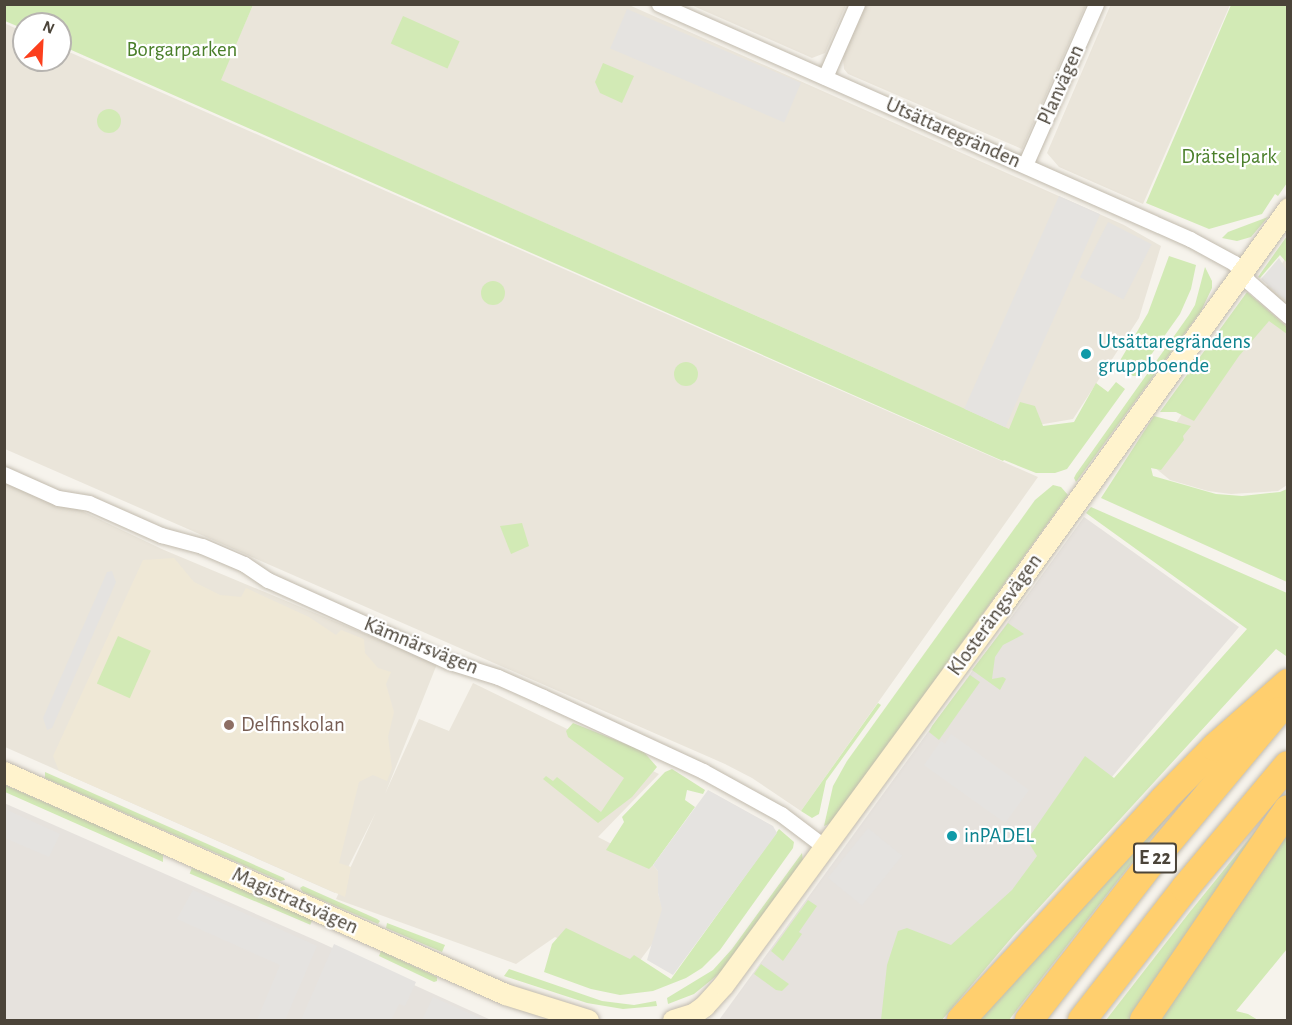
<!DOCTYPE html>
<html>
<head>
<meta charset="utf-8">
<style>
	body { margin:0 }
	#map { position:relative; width:1292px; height:1025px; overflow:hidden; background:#f6f3ec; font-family:"Alegreya Sans",sans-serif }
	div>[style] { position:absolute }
	.residential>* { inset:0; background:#eae5da }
	.industrial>* { inset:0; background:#e6e2dd }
	.education>* { inset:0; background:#efe8d6 }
	.green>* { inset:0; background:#d2eab5; transform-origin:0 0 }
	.round { border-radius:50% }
	.parking>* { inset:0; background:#e5e3e0; transform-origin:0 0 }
	.roads { filter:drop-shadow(0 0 2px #c2bbae) drop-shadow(0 0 2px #c2bbae) }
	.street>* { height:15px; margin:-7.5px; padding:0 7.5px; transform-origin:7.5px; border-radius:7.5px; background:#fff }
	.secondary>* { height:21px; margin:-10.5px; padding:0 10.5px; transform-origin:10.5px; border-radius:10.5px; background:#fff3cd }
	.highway>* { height:28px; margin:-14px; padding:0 14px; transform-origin:14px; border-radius:14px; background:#ffcf6e }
	.dots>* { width:16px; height:16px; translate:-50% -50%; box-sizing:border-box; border:3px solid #fff; border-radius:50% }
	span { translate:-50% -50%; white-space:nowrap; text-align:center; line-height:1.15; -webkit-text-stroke:4.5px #fff; paint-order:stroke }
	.shield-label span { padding:2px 4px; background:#fff; border:2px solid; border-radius:4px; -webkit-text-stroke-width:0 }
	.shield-label { font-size:20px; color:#4b4439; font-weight:700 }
	.park-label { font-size:21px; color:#4a7f2a }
	.street-label { font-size:21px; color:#4b4439 }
	.culture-label { font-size:21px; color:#0d838f }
	.left { translate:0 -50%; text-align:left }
	.education-label { font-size:21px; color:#785e54 }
	.frame { position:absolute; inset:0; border:6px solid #4b4439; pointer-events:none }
	.north { position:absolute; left:12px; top:12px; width:60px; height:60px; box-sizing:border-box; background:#fff; border:2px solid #b7b4b0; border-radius:50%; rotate:24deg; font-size:16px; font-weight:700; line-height:24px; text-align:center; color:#4b4439 }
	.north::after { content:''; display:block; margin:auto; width:21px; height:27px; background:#fc3f1d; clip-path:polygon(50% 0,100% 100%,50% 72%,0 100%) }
</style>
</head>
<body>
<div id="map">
	<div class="residential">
		<i style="clip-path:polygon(1111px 4px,1230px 5px,1143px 204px,1059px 167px,1047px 153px)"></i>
		<i style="clip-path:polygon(253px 5px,629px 5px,1124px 225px,1161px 246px,1139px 318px,1073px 419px,1009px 430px,884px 372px,220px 80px)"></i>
		<i style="clip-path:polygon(691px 5px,846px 5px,825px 53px,812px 58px)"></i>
		<i style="clip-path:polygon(866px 5px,866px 4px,1086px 5px,1022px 149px,848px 74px,844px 69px,843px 57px)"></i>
		<i style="clip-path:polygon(4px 23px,24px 32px,24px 60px,60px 60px,60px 48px,1038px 477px,801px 811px,752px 778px,725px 764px,5px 449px)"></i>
		<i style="clip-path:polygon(1287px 256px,1287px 485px,1278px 491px,1231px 494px,1208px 491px,1170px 480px,1154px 467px,1152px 459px)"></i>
		<i style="clip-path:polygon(4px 474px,164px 550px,437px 664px,385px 794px,419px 719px,449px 731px,473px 683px,659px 774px,598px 837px,653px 865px,658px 871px,658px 893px,663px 909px,653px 943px,632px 971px,555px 937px,516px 964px,336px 899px,376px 812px,335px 893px,5px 747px)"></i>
	</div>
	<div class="industrial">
		<i style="clip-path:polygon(1084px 517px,1239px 627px,972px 942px,890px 1020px,719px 1020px)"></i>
		<i style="clip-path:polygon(4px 803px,315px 940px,491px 1020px,5px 1020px)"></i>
	</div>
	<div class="education">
		<i style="clip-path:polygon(174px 558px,194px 582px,220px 595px,241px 597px,246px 588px,309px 617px,336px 635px,341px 630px,364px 639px,365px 653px,378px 668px,391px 672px,386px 684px,394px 712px,388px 737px,392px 768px,387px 781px,373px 775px,359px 782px,339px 863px,351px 867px,345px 897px,59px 771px,53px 756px,143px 560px)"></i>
	</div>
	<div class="green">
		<i style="clip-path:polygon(5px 5px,253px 5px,221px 80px,884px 372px,1009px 429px,1020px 402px,1035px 406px,1043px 426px,1074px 422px,1096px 383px,1108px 392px,1116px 382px,1125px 389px,1067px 469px,1055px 473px,1036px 473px,1004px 460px,1003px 461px,60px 45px,60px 24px,24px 24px,24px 29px,5px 21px)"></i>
		<i style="clip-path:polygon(1231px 5px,1287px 5px,1287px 183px,1278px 196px,1275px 194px,1262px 214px,1209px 229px,1146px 203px)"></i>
		<i style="left:403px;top:16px;width:62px;height:30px;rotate:24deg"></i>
		<i style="clip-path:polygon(603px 63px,634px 76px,622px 103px,600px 93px,595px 82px)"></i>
		<i class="round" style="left:97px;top:109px;width:24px;height:24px"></i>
		<i style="clip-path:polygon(1268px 217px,1251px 237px,1237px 241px,1222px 238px,1228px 232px)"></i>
		<i style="clip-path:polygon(1287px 236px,1287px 263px,1280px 255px,1260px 278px,1258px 277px)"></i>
		<i style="clip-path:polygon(1169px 256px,1196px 265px,1191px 289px,1180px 314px,1136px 376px,1133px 376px,1118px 364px,1148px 313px)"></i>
		<i style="clip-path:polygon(1205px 267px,1212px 281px,1212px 288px,1201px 311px,1076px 482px,1074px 478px,1076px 474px,1189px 315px,1195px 305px)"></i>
		<i class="round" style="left:481px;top:281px;width:24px;height:24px"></i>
		<i style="clip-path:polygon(1247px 292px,1287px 327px,1287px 334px,1269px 321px,1239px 356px,1194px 421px,1176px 412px,1160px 412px)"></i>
		<i class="round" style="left:674px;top:362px;width:24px;height:24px"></i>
		<i style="clip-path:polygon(1154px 416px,1191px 426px,1183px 436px,1184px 440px,1161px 470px,1151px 468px,1153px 476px,1216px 494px,1242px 496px,1280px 492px,1287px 489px,1287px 582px,1101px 498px)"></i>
		<i style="clip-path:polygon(1053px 485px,1061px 487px,1068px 495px,850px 798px,829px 824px,824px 826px,833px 786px,847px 761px,1035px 500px)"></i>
		<i style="clip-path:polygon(1091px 507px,1287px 593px,1287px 654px,1286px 656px,1276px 649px,1013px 936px,942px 1020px,881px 1020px,887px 965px,898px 931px,907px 928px,951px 945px,1012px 890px,1037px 856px,1027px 840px,1085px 756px,1114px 778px,1247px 629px,1086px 513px)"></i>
		<i style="clip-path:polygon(522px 523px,529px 546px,511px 554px,500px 526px)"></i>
		<i style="clip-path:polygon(1008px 623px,1024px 634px,1003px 645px,995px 657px,992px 679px,1003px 677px,1006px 679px,1000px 690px,972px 670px)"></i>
		<i style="left:118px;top:636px;width:36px;height:52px;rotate:24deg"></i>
		<i style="clip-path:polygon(970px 675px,980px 682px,939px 740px,929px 732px,932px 726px)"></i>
		<i style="clip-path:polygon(878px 703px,881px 705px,826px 781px,819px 814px,812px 818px,801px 811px)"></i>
		<i style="clip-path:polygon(573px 723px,643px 751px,657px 767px,632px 797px,598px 823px,543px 779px,546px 776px,553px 781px,557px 777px,601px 812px,624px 778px,568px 737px,566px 731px)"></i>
		<i style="clip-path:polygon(672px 769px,705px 790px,703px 794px,687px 790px,685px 800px,695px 807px,653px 865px,649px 869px,606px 850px,624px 822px,622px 817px,665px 772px)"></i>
		<i style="clip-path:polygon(1205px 769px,1009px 1020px,975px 1020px)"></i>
		<i style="clip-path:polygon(45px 772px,284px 878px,285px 880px,280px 881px,45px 778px)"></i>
		<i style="clip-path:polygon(5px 785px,159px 852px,163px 855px,163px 862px,5px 792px)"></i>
		<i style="clip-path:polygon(1287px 792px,1133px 1020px,1106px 1020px,1189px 913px)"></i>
		<i style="clip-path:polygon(779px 829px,794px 842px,793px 848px,720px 950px,702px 968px,686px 978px,653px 991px,620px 995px,591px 989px,544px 972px,552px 944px,566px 928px,630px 959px,634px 955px,671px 979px)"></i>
		<i style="clip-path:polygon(1287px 829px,1287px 949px,1236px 1011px,1248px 1014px,1258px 1020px,1155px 1020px)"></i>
		<i style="clip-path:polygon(802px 853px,803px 861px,726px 968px,694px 994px,668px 1004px,667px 998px,713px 970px,732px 949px)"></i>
		<i style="left:192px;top:868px;width:131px;height:6px;rotate:23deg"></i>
		<i style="clip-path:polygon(303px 886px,377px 919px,380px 921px,378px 924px,303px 892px,300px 888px)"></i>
		<i style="clip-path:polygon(808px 900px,817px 906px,799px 932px,802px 934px,783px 961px,771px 951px)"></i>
		<i style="clip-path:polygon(387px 923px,445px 945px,442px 952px,386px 928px)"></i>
		<i style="clip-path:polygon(381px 951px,437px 977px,437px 981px,434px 982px,379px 956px)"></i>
		<i style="clip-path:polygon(761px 964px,789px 984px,782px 991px,776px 990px,754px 974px)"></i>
		<i style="clip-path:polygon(509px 969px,602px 1001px,634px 1005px,656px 1001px,657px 1006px,623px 1009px,587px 1003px,504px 976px)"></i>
	</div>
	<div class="parking">
		<i style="left:627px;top:9px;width:189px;height:43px;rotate:23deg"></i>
		<i style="left:1059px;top:196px;width:45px;height:233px;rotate:24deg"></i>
		<i style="left:1108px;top:222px;width:49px;height:62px;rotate:27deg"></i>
		<i style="clip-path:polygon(1279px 258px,1287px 271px,1287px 302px,1261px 279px)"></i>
		<i style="clip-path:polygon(112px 571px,116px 582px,52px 728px,47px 730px,43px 718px,107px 572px)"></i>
		<i style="clip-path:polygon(951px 734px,1029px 790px,1005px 823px,924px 765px,941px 741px,945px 744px)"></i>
		<i style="clip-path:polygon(708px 790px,773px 826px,777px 833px,673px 975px,647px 960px,662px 909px,658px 893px,658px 871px,653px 865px)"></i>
		<i style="clip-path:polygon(5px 809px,60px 834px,49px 857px,5px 838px)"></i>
		<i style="left:868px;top:828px;width:44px;height:64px;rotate:39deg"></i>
		<i style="clip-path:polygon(193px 890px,317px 946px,285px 1020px,257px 1020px,280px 965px,177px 919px)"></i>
		<i style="clip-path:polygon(334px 944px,416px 982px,405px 1006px,399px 1004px,391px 1020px,301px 1020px)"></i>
		<i style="clip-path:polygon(433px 997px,484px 1020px,422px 1020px)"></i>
	</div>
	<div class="roads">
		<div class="street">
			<i style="left:659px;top:4px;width:581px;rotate:23.87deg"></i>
			<i style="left:1190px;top:239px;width:50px;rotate:28.6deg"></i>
			<i style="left:1234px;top:263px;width:24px;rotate:52deg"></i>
			<i style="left:1249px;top:282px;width:52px;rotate:41.1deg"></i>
			<i style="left:825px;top:77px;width:80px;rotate:-66.3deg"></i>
			<i style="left:1025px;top:165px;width:176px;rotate:-66.2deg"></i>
			<i style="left:4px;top:474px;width:59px;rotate:24deg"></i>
			<i style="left:58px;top:498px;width:31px;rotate:9deg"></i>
			<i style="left:89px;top:503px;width:79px;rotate:24deg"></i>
			<i style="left:161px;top:535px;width:42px;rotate:15deg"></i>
			<i style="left:202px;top:546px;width:46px;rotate:23.2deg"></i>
			<i style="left:244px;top:564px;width:29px;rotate:34deg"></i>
			<i style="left:268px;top:580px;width:200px;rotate:24.3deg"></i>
			<i style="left:450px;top:662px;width:50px;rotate:17.4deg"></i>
			<i style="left:498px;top:677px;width:49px;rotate:24deg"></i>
			<i style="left:543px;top:697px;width:176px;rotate:24.8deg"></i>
			<i style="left:703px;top:771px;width:89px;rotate:28.9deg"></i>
			<i style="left:781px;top:814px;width:56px;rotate:37.1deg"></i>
		</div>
		<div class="secondary">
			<i style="left:4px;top:772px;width:548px;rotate:23.9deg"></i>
			<i style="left:505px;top:994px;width:87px;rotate:17.4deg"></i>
			<i style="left:673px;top:1020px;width:21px;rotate:-17deg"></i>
			<i style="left:693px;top:1014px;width:14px;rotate:-36deg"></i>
			<i style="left:704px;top:1006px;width:28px;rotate:-48deg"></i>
			<i style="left:723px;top:985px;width:468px;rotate:-53.7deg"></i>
			<i style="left:1000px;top:608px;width:493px;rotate:-54.2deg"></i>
		</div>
		<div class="highway">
			<i style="left:961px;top:1020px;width:299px;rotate:-47.4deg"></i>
			<i style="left:1163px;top:800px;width:74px;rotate:-45.5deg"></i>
			<i style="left:1215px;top:747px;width:97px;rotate:-41.2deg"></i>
			<i style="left:1029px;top:1020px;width:197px;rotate:-52.2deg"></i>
			<i style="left:1150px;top:864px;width:199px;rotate:-50.1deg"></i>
			<i style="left:1082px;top:1020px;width:167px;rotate:-52deg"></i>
			<i style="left:1185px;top:888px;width:160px;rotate:-50.1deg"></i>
			<i style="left:1144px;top:1020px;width:255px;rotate:-55.7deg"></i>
		</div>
	</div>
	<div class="dots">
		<i style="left:1086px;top:354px;background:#0f9aa8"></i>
		<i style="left:229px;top:725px;background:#8d6e63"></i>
		<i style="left:952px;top:836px;background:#0f9aa8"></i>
	</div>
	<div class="shield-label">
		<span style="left:1155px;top:858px">E 22</span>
	</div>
	<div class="park-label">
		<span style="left:182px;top:50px">Borgarparken</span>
		<span style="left:1229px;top:157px">Drätselpark</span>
	</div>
	<div class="street-label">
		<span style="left:1061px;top:85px;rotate:-66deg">Planvägen</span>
		<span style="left:953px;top:133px;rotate:24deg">Utsättaregränden</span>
		<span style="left:995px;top:615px;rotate:-54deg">Klosterängsvägen</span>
		<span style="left:421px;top:646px;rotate:22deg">Kämnärsvägen</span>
		<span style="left:295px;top:901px;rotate:24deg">Magistratsvägen</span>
	</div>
	<div class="culture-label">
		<span class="left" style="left:1098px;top:354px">Utsättaregrändens<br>gruppboende</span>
		<span class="left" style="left:964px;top:836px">inPADEL</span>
	</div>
	<div class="education-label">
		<span class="left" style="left:241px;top:725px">Delfinskolan</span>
	</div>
	<div class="frame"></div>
	<div class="north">N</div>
</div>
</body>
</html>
